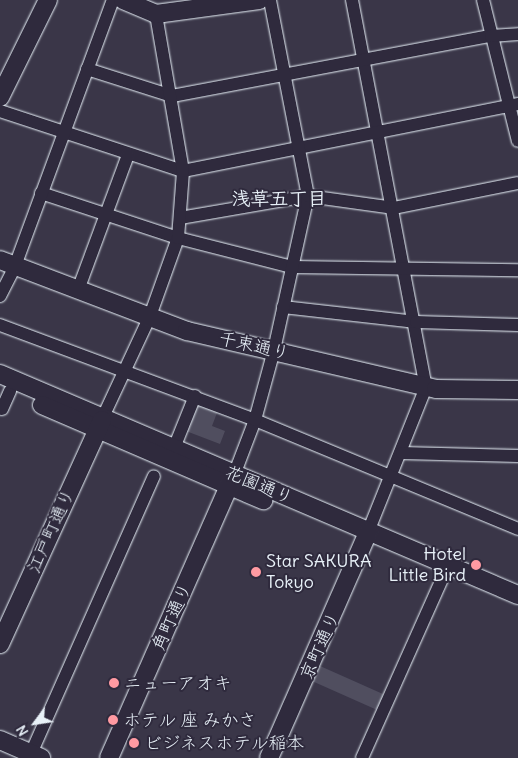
<!DOCTYPE html>
<html>
<head>
<meta charset="utf-8">
<style>
	body { margin:0 }
	#map { position:relative; width:518px; height:758px; overflow:hidden; background:#3a3648; font-family:Delius,"Klee One",sans-serif }
	div>[style] { position:absolute }
	.green>* { inset:0; background:#504e5f; transform-origin:0 0 }
	.roads { filter:drop-shadow(0 0 1px #e8f1f8) drop-shadow(0 0 1px #e8f1f8) }
	.street>* { height:12px; margin:-6px; padding:0 6px; transform-origin:6px; border-radius:6px; background:#2f2a3d }
	.secondary>* { height:18px; margin:-9px; padding:0 9px; transform-origin:9px; border-radius:9px; background:#2f2a3d }
	.dots>* { width:14px; height:14px; translate:-50% -50%; box-sizing:border-box; border:2px solid #2f2a3d; border-radius:50% }
	span { translate:-50% -50%; white-space:nowrap; text-align:center; line-height:1.15; -webkit-text-stroke:4px #2f2a3d; paint-order:stroke }
	.street-label { font-size:18px; color:#e8f1f8 }
	.poi-label { font-size:18px; color:#e8f1f8 }
	.right { translate:-100% -50%; text-align:right }
	.left { translate:0 -50%; text-align:left }
	.neighbourhood-label { font-size:19px; color:#e8f1f8; font-weight:700 }
	.north { position:absolute; left:10px; top:698px; width:50px; height:50px; -webkit-text-stroke:4px #2f2a3d; paint-order:stroke; rotate:239deg; font-size:14px; font-weight:700; line-height:20px; text-align:center; color:#e8f1f8 }
	.north::after { content:''; display:block; margin:auto; width:18px; height:22px; background:#e8f1f8; clip-path:polygon(50% 0,100% 100%,50% 72%,0 100%) }
</style>
</head>
<body>
<div id="map">
	<div class="green">
		<i style="clip-path:polygon(197px 402px,218px 410px,212px 426px,225px 431px,220px 444px,186px 431px)"></i>
		<i style="left:320px;top:666px;width:72px;height:17px;rotate:24deg"></i>
	</div>
	<div class="roads">
		<div class="street">
			<i style="left:352px;top:0;width:394px;rotate:79.2deg"></i>
			<i style="left:426px;top:387px;width:156px;rotate:111.8deg"></i>
			<i style="left:483px;top:0;width:145px;rotate:76.1deg"></i>
			<i style="left:87px;top:69px;width:89px;rotate:17.6deg"></i>
			<i style="left:172px;top:96px;width:325px;rotate:-10.7deg"></i>
			<i style="left:491px;top:36px;width:27px;rotate:-4deg"></i>
			<i style="left:0;top:111px;width:193px;rotate:18.2deg"></i>
			<i style="left:183px;top:171px;width:342px;rotate:-11.3deg"></i>
			<i style="left:41px;top:193px;width:144px;rotate:18.2deg"></i>
			<i style="left:178px;top:238px;width:118px;rotate:14.3deg"></i>
			<i style="left:292px;top:267px;width:226px;rotate:0.8deg"></i>
			<i style="left:180px;top:218px;width:130px;rotate:-9.8deg"></i>
			<i style="left:308px;top:196px;width:87px;rotate:7.9deg"></i>
			<i style="left:394px;top:208px;width:126px;rotate:-11.4deg"></i>
			<i style="left:78px;top:290px;width:144px;rotate:-69.7deg"></i>
			<i style="left:0;top:296px;width:34px;rotate:-63deg"></i>
			<i style="left:15px;top:266px;width:283px;rotate:-69.8deg"></i>
			<i style="left:283px;top:307px;width:134px;rotate:6.4deg"></i>
			<i style="left:416px;top:322px;width:102px;rotate:1.7deg"></i>
			<i style="left:0;top:325px;width:272px;rotate:20.4deg"></i>
			<i style="left:255px;top:420px;width:285px;rotate:22.5deg"></i>
			<i style="left:2px;top:409px;width:20px;rotate:-66deg"></i>
			<i style="left:103px;top:417px;width:111px;rotate:-65deg"></i>
			<i style="left:150px;top:316px;width:83px;rotate:-70.3deg"></i>
			<i style="left:178px;top:238px;width:67px;rotate:-85.7deg"></i>
			<i style="left:183px;top:171px;width:159px;rotate:-99.8deg"></i>
			<i style="left:174px;top:448px;width:56px;rotate:-68deg"></i>
			<i style="left:402px;top:453px;width:116px;rotate:1.5deg"></i>
			<i style="left:234px;top:475px;width:59px;rotate:-69.1deg"></i>
			<i style="left:255px;top:420px;width:73px;rotate:-74.8deg"></i>
			<i style="left:274px;top:350px;width:158px;rotate:-77.6deg"></i>
			<i style="left:308px;top:196px;width:200px;rotate:-101deg"></i>
			<i style="left:29px;top:758px;width:308px;rotate:-66.1deg"></i>
			<i style="left:362px;top:758px;width:201px;rotate:-65.9deg"></i>
		</div>
		<div class="secondary">
			<i style="left:123px;top:0;width:36px;rotate:23deg"></i>
			<i style="left:156px;top:14px;width:104px;rotate:-7.7deg"></i>
			<i style="left:0;top:97px;width:108px;rotate:-63.7deg"></i>
			<i style="left:0;top:260px;width:200px;rotate:20.8deg"></i>
			<i style="left:187px;top:331px;width:256px;rotate:13.1deg"></i>
			<i style="left:436px;top:389px;width:82px;rotate:0.7deg"></i>
			<i style="left:0;top:374px;width:563px;rotate:23.11deg"></i>
			<i style="left:42px;top:405px;width:241px;rotate:23.3deg"></i>
			<i style="left:0;top:644px;width:246px;rotate:-65.5deg"></i>
			<i style="left:0;top:740px;width:45px;rotate:23.7deg"></i>
			<i style="left:109px;top:758px;width:309px;rotate:-66.2deg"></i>
			<i style="left:269px;top:758px;width:247px;rotate:-66.3deg"></i>
		</div>
	</div>
	<div class="dots">
		<i style="left:476px;top:565px;background:#ff9aa2"></i>
		<i style="left:256px;top:572px;background:#ff9aa2"></i>
		<i style="left:114px;top:683px;background:#ff9aa2"></i>
		<i style="left:113px;top:720px;background:#ff9aa2"></i>
		<i style="left:134px;top:743px;background:#ff9aa2"></i>
	</div>
	<div class="street-label">
		<span style="left:254px;top:346px;rotate:13deg">千束通り</span>
		<span style="left:259px;top:485px;rotate:23deg">花園通り</span>
		<span style="left:51px;top:531px;rotate:-66deg">江戸町通り</span>
		<span style="left:172px;top:617px;rotate:-66deg">角町通り</span>
		<span style="left:320px;top:646px;rotate:-66deg">京町通り</span>
	</div>
	<div class="poi-label">
		<span class="right" style="left:466px;top:565px">Hotel<br>Little Bird</span>
		<span class="left" style="left:266px;top:572px">Star SAKURA<br>Tokyo</span>
		<span class="left" style="left:124px;top:683px">ニューアオキ</span>
		<span class="left" style="left:123px;top:720px">ホテル 座 みかさ</span>
		<span class="left" style="left:144px;top:743px">ビジネスホテル稲本</span>
	</div>
	<div class="neighbourhood-label">
		<span style="left:279px;top:199px">浅草五丁目</span>
	</div>
	<div class="north">N</div>
</div>
</body>
</html>
